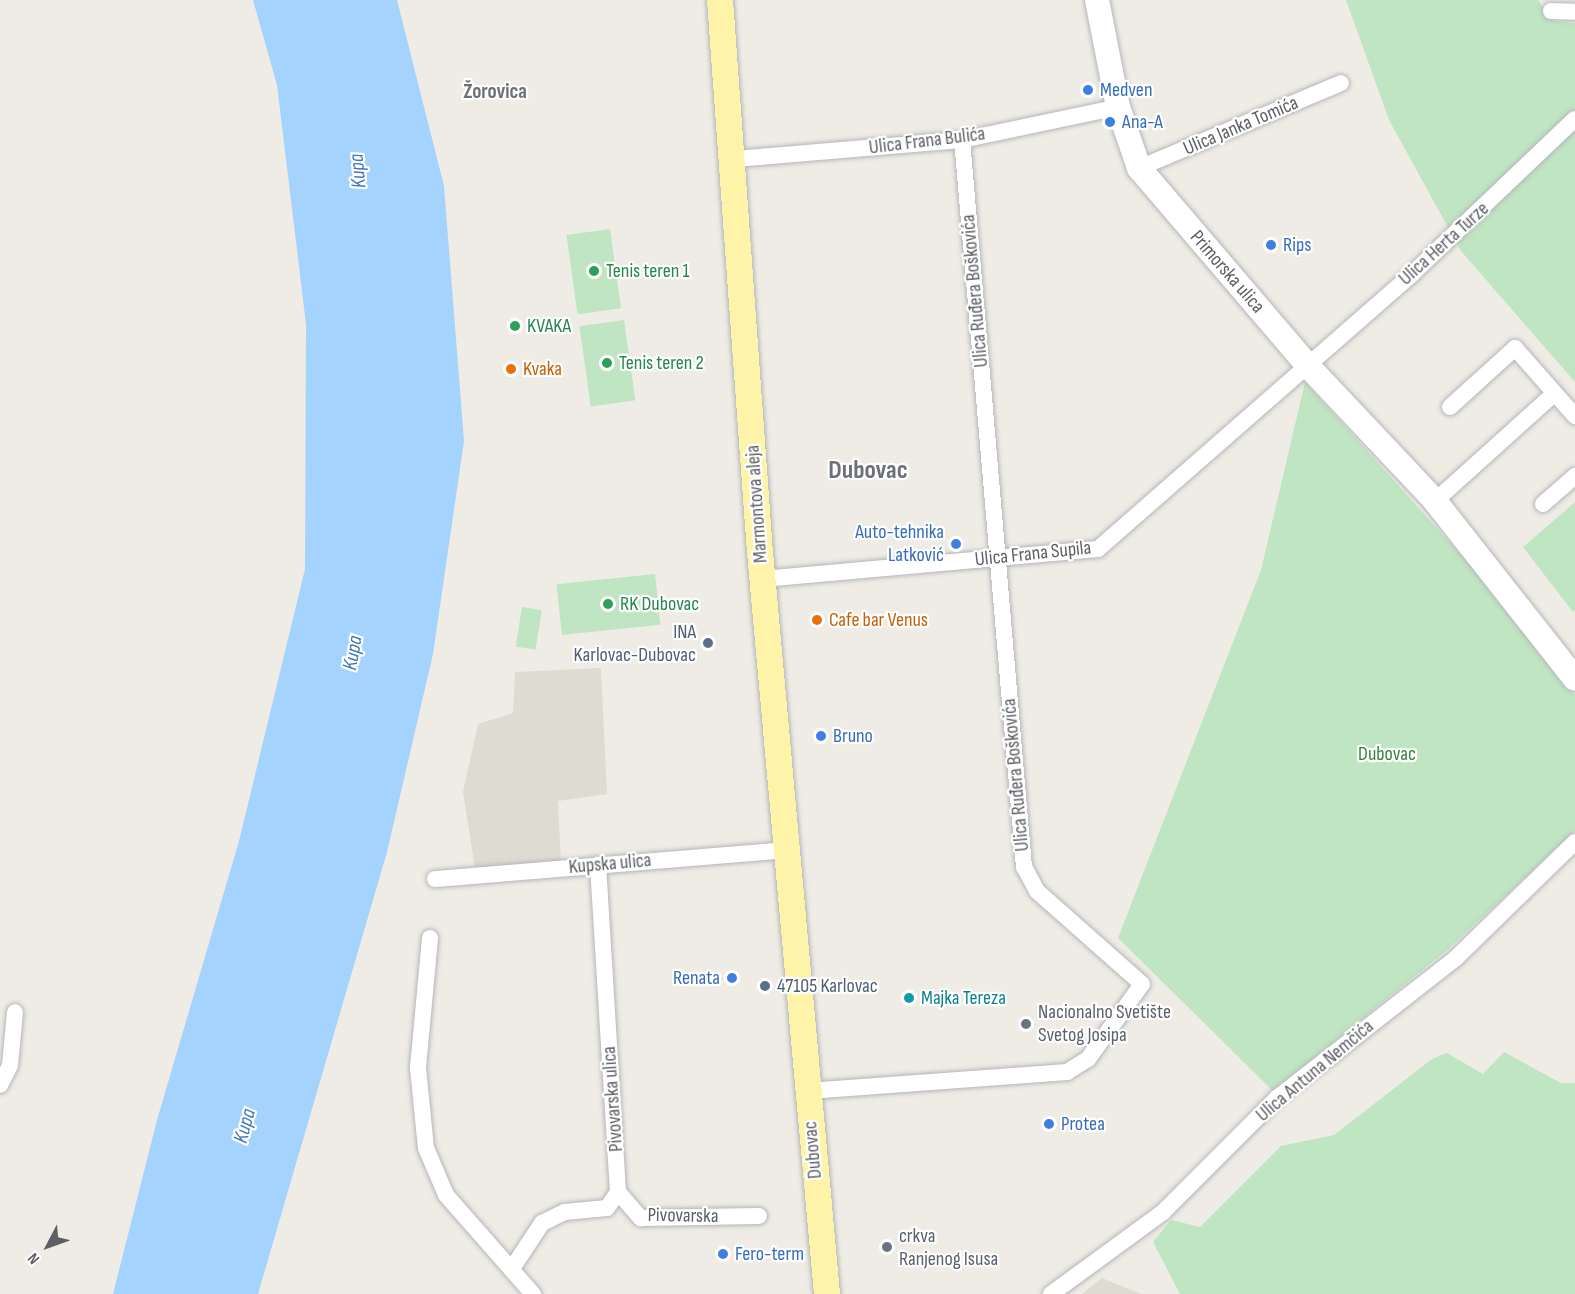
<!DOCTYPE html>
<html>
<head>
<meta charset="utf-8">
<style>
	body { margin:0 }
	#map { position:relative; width:1575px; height:1294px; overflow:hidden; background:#eeece4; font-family:"Sofia Sans Condensed",sans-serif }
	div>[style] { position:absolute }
	.education>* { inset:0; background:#dedbd2 }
	.green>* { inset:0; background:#c0e5c2; transform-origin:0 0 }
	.water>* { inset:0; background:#a4d3fe }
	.roads { filter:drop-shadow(0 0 2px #b4b6bb) drop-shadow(0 0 2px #b4b6bb) }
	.street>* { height:16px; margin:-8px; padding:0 8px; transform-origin:8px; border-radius:8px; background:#fff }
	.secondary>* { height:24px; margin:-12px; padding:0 12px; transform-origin:12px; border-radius:12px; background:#fff }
	.primary>* { height:26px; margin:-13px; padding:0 13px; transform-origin:13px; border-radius:13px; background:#fef4a9 }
	.dots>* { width:16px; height:16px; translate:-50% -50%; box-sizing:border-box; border:3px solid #fff; border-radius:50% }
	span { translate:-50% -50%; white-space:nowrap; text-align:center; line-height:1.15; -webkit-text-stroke:4.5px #fff; paint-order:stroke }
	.shop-label { font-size:20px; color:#366cbe }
	.left { translate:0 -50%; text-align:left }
	.right { translate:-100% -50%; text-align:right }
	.street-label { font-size:20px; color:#5c5f64 }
	.leisure-label { font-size:20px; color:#27864d }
	.food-label { font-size:20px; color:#c56008 }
	.service-label { font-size:20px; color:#4e5e75 }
	.park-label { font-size:20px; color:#35823c }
	.culture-label { font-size:20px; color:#0d838f }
	.worship-label { font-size:20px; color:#5b616d }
	.neighbourhood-label { font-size:21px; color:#6d7176; font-weight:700 }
	.water-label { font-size:21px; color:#4378b9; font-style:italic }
	.district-label { font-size:26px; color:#6d7176; font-weight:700 }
	.north { position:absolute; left:18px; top:1216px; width:60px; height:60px; -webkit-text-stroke:4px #fff; paint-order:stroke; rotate:229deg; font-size:16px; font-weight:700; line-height:24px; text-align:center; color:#5c5f64 }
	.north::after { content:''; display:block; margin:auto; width:21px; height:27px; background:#5c5f64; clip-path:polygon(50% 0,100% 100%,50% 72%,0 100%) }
</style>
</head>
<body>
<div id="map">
	<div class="education">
		<i style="clip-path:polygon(601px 668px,607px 794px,558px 801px,561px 861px,475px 868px,463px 792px,478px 724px,513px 713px,515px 672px)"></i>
		<i style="clip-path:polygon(1102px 1278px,1141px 1294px,1082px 1294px)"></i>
	</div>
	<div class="green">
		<i style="clip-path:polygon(1346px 0,1538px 0,1553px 21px,1575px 23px,1575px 382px,1461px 251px,1389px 120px)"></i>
		<i style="left:610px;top:229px;width:80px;height:44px;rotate:82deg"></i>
		<i style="left:624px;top:320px;width:81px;height:45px;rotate:82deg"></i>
		<i style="clip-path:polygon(1305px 382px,1505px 604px,1575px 695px,1575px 831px,1447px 950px,1273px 1091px,1118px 938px,1261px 570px)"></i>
		<i style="clip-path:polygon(1575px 502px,1575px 610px,1573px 612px,1523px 547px)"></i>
		<i style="left:655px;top:574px;width:51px;height:99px;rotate:84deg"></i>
		<i style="left:522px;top:607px;width:20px;height:40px;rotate:9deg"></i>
		<i style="clip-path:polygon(1504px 1052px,1561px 1083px,1575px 1083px,1575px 1294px,1180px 1294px,1153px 1242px,1171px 1220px,1200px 1227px,1281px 1146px,1334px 1135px,1432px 1059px,1447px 1053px,1483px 1074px)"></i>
	</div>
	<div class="water">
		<i style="clip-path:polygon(253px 0,397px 0,444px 186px,464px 441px,433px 654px,387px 852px,258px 1294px,113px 1294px,157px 1120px,239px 841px,305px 569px,306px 324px,277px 85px)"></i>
	</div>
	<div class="roads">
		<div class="street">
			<i style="left:1551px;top:11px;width:24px;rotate:2deg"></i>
			<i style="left:734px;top:159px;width:229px;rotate:-4.8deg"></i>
			<i style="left:962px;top:140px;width:159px;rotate:-11.9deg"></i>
			<i style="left:1139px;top:168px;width:219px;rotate:-22.8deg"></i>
			<i style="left:1450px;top:407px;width:88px;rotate:-42.2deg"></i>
			<i style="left:1515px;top:348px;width:91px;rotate:48.6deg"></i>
			<i style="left:1435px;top:501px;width:161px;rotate:-42deg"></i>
			<i style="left:1543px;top:504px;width:43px;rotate:-41.2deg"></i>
			<i style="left:762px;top:579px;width:337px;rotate:-5.1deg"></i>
			<i style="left:1098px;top:549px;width:416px;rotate:-41.2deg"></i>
			<i style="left:1411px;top:275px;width:226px;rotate:-43.6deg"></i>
			<i style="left:435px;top:879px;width:352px;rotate:-4.7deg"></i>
			<i style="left:430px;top:938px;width:131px;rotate:95.3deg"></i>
			<i style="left:418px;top:1068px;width:80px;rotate:84.3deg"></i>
			<i style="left:426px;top:1148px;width:51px;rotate:66.9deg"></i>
			<i style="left:446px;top:1195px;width:132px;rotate:48.7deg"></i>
			<i style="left:0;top:1085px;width:22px;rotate:-63deg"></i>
			<i style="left:10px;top:1065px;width:53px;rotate:-84.6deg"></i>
			<i style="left:808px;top:1091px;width:260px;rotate:-4.2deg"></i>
			<i style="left:1067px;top:1072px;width:25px;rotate:-32deg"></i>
			<i style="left:1088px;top:1059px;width:92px;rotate:-54.2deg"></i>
			<i style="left:1142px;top:984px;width:140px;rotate:-138.5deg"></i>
			<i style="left:1037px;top:891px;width:27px;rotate:-118deg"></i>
			<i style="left:1024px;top:867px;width:730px;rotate:-94.87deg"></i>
			<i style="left:618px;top:1192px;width:35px;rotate:49deg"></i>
			<i style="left:641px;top:1218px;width:118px;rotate:-1deg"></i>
			<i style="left:513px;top:1267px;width:53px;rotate:-56.6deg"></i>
			<i style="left:542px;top:1223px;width:25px;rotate:-26deg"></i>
			<i style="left:565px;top:1212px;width:42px;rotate:-5.4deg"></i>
			<i style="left:607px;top:1208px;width:19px;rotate:-55deg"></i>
			<i style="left:618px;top:1192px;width:328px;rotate:-93.5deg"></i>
			<i style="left:1051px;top:1294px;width:139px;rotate:-36.2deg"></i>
			<i style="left:1163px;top:1212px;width:161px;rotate:-45deg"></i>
			<i style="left:1277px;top:1098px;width:227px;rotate:-38deg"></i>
			<i style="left:1456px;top:958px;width:166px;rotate:-44.3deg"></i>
		</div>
		<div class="secondary">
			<i style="left:1097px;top:0;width:109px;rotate:78.9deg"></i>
			<i style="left:1118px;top:107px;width:65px;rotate:71deg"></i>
			<i style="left:1139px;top:168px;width:260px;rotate:49.5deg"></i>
			<i style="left:1308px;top:366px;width:185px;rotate:46.7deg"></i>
			<i style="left:1435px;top:501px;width:226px;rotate:51.8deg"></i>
		</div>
		<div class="primary">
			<i style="left:720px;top:0;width:553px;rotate:85.86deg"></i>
			<i style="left:760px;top:552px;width:745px;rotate:84.84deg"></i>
		</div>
	</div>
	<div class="dots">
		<i style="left:1088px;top:90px;background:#3f7fe0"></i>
		<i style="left:1110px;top:122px;background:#3f7fe0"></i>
		<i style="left:1271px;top:245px;background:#3f7fe0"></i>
		<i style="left:594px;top:271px;background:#2e9e5b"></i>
		<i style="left:515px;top:326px;background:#2e9e5b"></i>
		<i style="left:607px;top:363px;background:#2e9e5b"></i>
		<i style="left:511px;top:369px;background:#e8710a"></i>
		<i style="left:956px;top:544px;background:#3f7fe0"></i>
		<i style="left:608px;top:604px;background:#2e9e5b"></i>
		<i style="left:817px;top:620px;background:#e8710a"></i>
		<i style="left:708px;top:643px;background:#5c6f8a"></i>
		<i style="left:821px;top:736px;background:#3f7fe0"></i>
		<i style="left:732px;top:978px;background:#3f7fe0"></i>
		<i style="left:765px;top:986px;background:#5c6f8a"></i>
		<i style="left:909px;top:998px;background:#0f9aa8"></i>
		<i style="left:1026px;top:1024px;background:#6b7280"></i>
		<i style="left:1049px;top:1124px;background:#3f7fe0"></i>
		<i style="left:887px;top:1247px;background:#6b7280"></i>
		<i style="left:723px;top:1254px;background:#3f7fe0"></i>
	</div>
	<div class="shop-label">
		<span class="left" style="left:1100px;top:90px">Medven</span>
		<span class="left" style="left:1122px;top:122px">Ana-A</span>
		<span class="left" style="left:1283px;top:245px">Rips</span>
		<span class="right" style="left:944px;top:544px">Auto-tehnika<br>Latković</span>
		<span class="left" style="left:833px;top:736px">Bruno</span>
		<span class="right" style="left:720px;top:978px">Renata</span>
		<span class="left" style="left:1061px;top:1124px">Protea</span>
		<span class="left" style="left:735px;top:1254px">Fero-term</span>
	</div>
	<div class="street-label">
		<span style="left:1241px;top:126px;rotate:-23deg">Ulica Janka Tomića</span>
		<span style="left:927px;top:141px;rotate:-7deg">Ulica Frana Bulića</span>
		<span style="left:1444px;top:244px;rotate:-42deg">Ulica Herta Turze</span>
		<span style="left:1227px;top:272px;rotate:49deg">Primorska ulica</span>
		<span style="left:975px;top:291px;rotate:-95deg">Ulica Ruđera Boškovića</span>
		<span style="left:757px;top:504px;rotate:-94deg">Marmontova aleja</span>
		<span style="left:1033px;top:554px;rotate:-6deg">Ulica Frana Supila</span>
		<span style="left:1016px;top:775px;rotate:-95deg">Ulica Ruđera Boškovića</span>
		<span style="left:610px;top:864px;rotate:-5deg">Kupska ulica</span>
		<span style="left:1315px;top:1071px;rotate:-40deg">Ulica Antuna Nemčića</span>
		<span style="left:613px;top:1099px;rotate:-94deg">Pivovarska ulica</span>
		<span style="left:813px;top:1150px;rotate:-95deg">Dubovac</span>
		<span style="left:683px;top:1216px;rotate:1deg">Pivovarska</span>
	</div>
	<div class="leisure-label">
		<span class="left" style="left:606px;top:271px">Tenis teren 1</span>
		<span class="left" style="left:527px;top:326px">KVAKA</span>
		<span class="left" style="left:619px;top:363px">Tenis teren 2</span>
		<span class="left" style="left:620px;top:604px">RK Dubovac</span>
	</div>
	<div class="food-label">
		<span class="left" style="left:523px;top:369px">Kvaka</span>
		<span class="left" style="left:829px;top:620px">Cafe bar Venus</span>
	</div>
	<div class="service-label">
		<span class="right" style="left:696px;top:644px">INA<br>Karlovac-Dubovac</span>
		<span class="left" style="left:777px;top:986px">47105 Karlovac</span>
	</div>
	<div class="park-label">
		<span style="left:1387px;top:754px">Dubovac</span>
	</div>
	<div class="culture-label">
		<span class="left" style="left:921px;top:998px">Majka Tereza</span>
	</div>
	<div class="worship-label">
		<span class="left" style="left:1038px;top:1024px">Nacionalno Svetište<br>Svetog Josipa</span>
		<span class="left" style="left:899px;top:1248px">crkva<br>Ranjenog Isusa</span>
	</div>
	<div class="neighbourhood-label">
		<span style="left:495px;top:92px">Žorovica</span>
	</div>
	<div class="water-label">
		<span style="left:358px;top:171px;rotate:-95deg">Kupa</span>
		<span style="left:353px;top:653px;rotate:-80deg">Kupa</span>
		<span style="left:245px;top:1126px;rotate:-75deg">Kupa</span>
	</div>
	<div class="district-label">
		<span style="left:868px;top:471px">Dubovac</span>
	</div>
	<div class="north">N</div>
</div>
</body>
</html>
